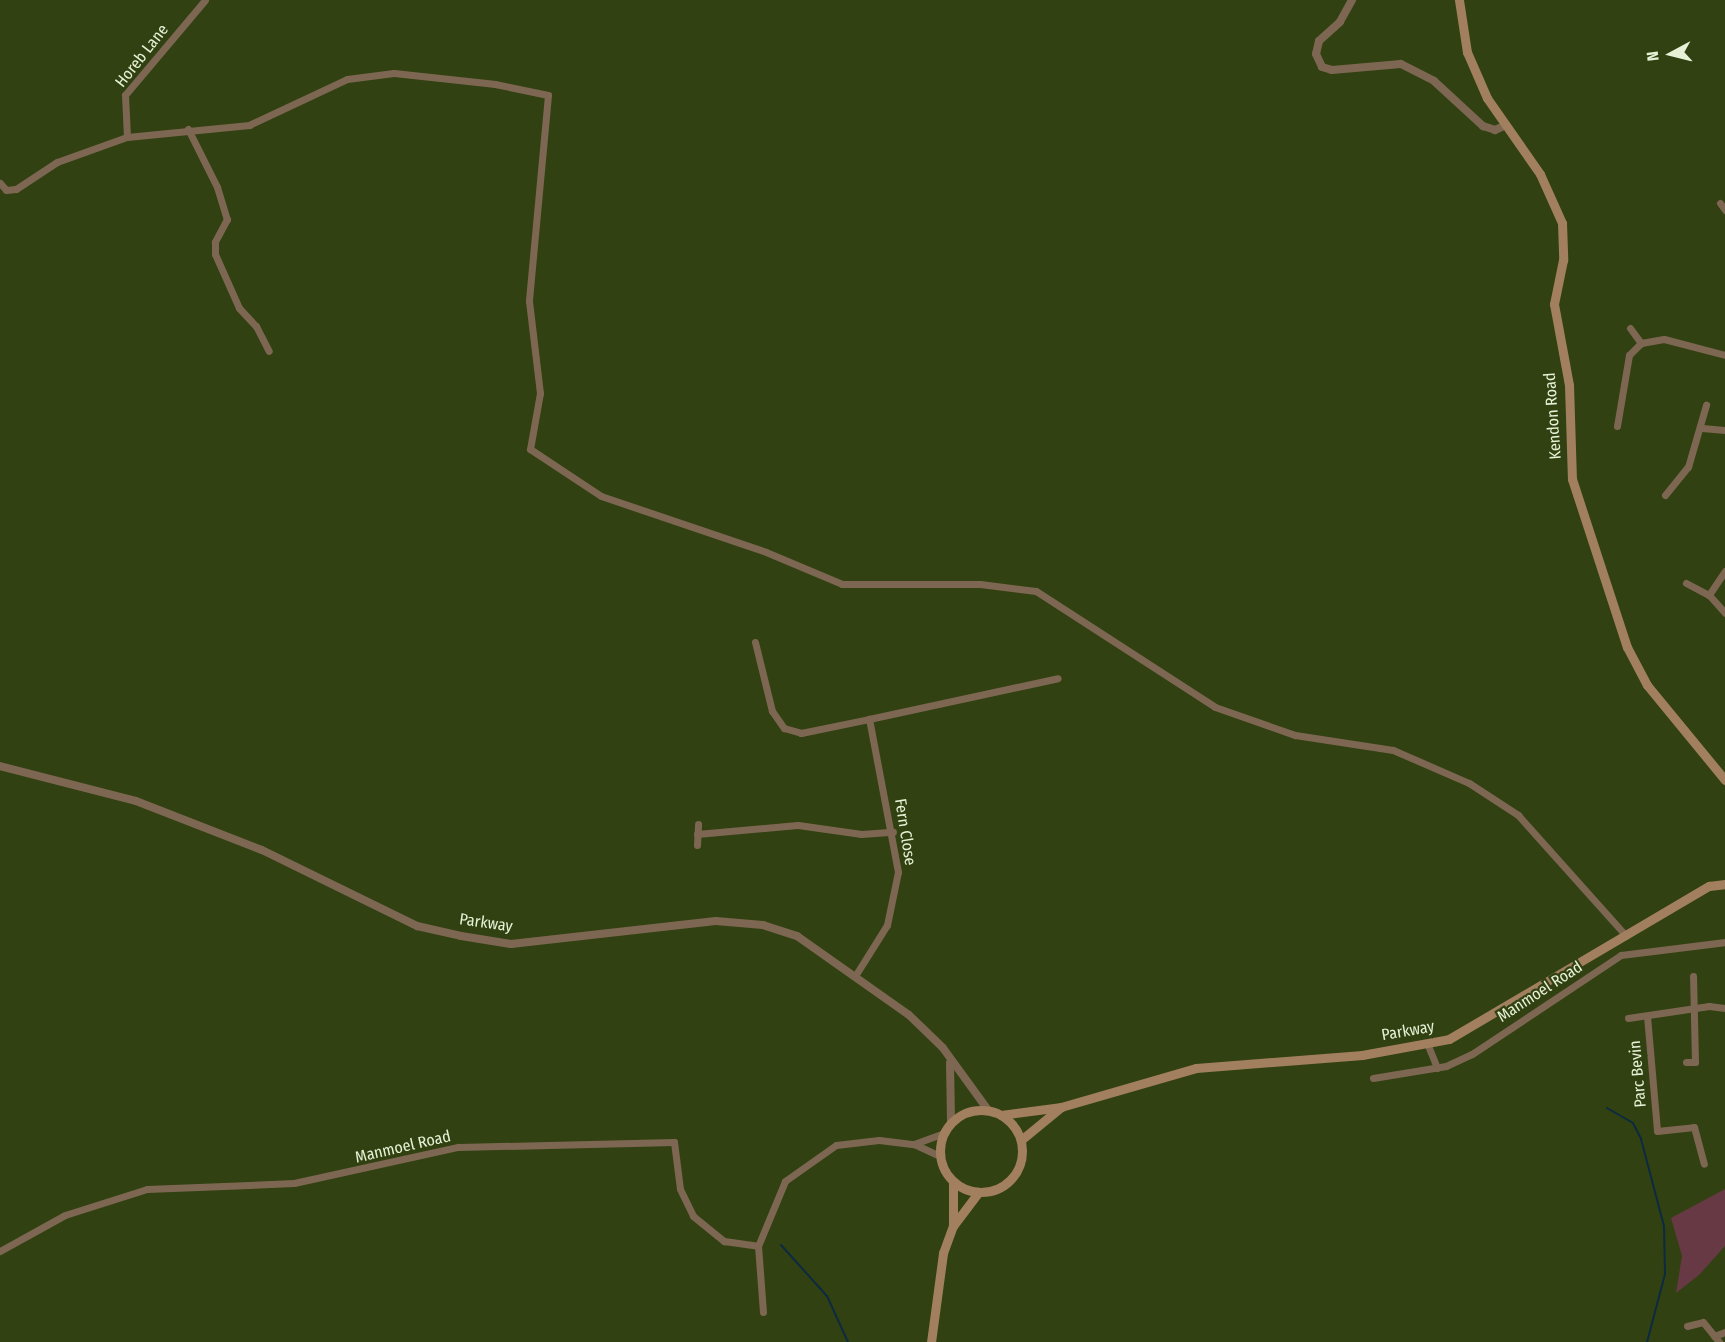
<!DOCTYPE html>
<html>
<head>
<meta charset="utf-8">
<style>
	body { margin:0 }
	#map { position:relative; width:1725px; height:1342px; overflow:hidden; background:#324111; font-family:"Fira Sans Condensed",sans-serif }
	div>[style] { position:absolute }
	.green>* { inset:0; background:#673944 }
	.stream>* { height:2px; margin:-1px; padding:0 1px; transform-origin:1px; border-radius:1px; background:#0c2a41 }
	.minor>* { height:7px; margin:-3.5px; padding:0 3.5px; transform-origin:3.5px; border-radius:3.5px; background:#7d6753 }
	.tertiary>* { height:8px; margin:-4px; padding:0 4px; transform-origin:4px; border-radius:4px; background:#7d6753 }
	.secondary>* { height:9px; margin:-4.5px; padding:0 4.5px; transform-origin:4.5px; border-radius:4.5px; background:#a2805f }
	.secondary>.ring { margin:-4.5px; padding:0; box-sizing:content-box; background:none; border:9px solid #a2805f; border-radius:50% }
	span { translate:-50% -50%; white-space:nowrap; text-align:center; line-height:1.15; -webkit-text-stroke:4.5px #324111; paint-order:stroke }
	.street-label { font-size:16px; color:#e6f1d6 }
	.north { position:absolute; left:1641px; top:24px; width:60px; height:60px; -webkit-text-stroke:4px #324111; paint-order:stroke; rotate:263deg; font-size:16px; font-weight:700; line-height:24px; text-align:center; color:#e6f1d6 }
	.north::after { content:''; display:block; margin:auto; width:21px; height:27px; background:#e6f1d6; clip-path:polygon(50% 0,100% 100%,50% 72%,0 100%) }
</style>
</head>
<body>
<div id="map">
	<div class="green">
		<i style="clip-path:polygon(1725px 1189px,1725px 1246px,1699px 1275px,1676px 1293px,1682px 1256px,1671px 1218px)"></i>
	</div>
	<div class="stream">
		<i style="left:1607px;top:1108px;width:30px;rotate:30deg"></i>
		<i style="left:1633px;top:1123px;width:18px;rotate:63deg"></i>
		<i style="left:1641px;top:1139px;width:90px;rotate:75.2deg"></i>
		<i style="left:1664px;top:1226px;width:48px;rotate:88.8deg"></i>
		<i style="left:1665px;top:1274px;width:70px;rotate:104.8deg"></i>
		<i style="left:781px;top:1245px;width:69px;rotate:48deg"></i>
		<i style="left:827px;top:1296px;width:51px;rotate:65.5deg"></i>
	</div>
	<div class="minor">
		<i style="left:188px;top:129px;width:65px;rotate:63.4deg"></i>
		<i style="left:217px;top:187px;width:34px;rotate:73deg"></i>
		<i style="left:227px;top:219px;width:26px;rotate:118deg"></i>
		<i style="left:215px;top:242px;width:12px;rotate:90deg"></i>
		<i style="left:215px;top:254px;width:59px;rotate:66deg"></i>
		<i style="left:239px;top:308px;width:25px;rotate:47deg"></i>
		<i style="left:256px;top:326px;width:28px;rotate:63deg"></i>
		<i style="left:127px;top:137px;width:42px;rotate:-92.7deg"></i>
		<i style="left:125px;top:95px;width:124px;rotate:-49.9deg"></i>
		<i style="left:0;top:183px;width:9px;rotate:49deg"></i>
		<i style="left:6px;top:190px;width:10px;rotate:-6deg"></i>
		<i style="left:16px;top:189px;width:49px;rotate:-33.4deg"></i>
		<i style="left:57px;top:162px;width:74px;rotate:-19.7deg"></i>
		<i style="left:127px;top:137px;width:123px;rotate:-5.6deg"></i>
		<i style="left:249px;top:125px;width:108px;rotate:-25.1deg"></i>
		<i style="left:347px;top:79px;width:47px;rotate:-7.3deg"></i>
		<i style="left:394px;top:73px;width:102px;rotate:6.2deg"></i>
		<i style="left:495px;top:84px;width:54px;rotate:11.7deg"></i>
		<i style="left:548px;top:95px;width:207px;rotate:95.3deg"></i>
		<i style="left:529px;top:301px;width:93px;rotate:83.2deg"></i>
		<i style="left:540px;top:393px;width:57px;rotate:100.1deg"></i>
		<i style="left:530px;top:449px;width:85px;rotate:33.5deg"></i>
		<i style="left:601px;top:496px;width:174px;rotate:18.7deg"></i>
		<i style="left:766px;top:552px;width:82px;rotate:22.8deg"></i>
		<i style="left:842px;top:584px;width:138px"></i>
		<i style="left:980px;top:584px;width:56px;rotate:7.1deg"></i>
		<i style="left:1036px;top:591px;width:213px;rotate:32.9deg"></i>
		<i style="left:1215px;top:707px;width:85px;rotate:19.3deg"></i>
		<i style="left:1295px;top:735px;width:99px;rotate:8.7deg"></i>
		<i style="left:1393px;top:750px;width:83px;rotate:23.5deg"></i>
		<i style="left:1469px;top:783px;width:59px;rotate:33.1deg"></i>
		<i style="left:1518px;top:815px;width:162px;rotate:48.2deg"></i>
		<i style="left:1720px;top:203px;width:9px;rotate:54deg"></i>
		<i style="left:1630px;top:328px;width:19px;rotate:54deg"></i>
		<i style="left:1641px;top:343px;width:23px;rotate:-10deg"></i>
		<i style="left:1664px;top:339px;width:63px;rotate:14.7deg"></i>
		<i style="left:1617px;top:426px;width:72px;rotate:-80.4deg"></i>
		<i style="left:1629px;top:355px;width:17px;rotate:-45deg"></i>
		<i style="left:1702px;top:428px;width:23px;rotate:5deg"></i>
		<i style="left:1665px;top:495px;width:36px;rotate:-51deg"></i>
		<i style="left:1688px;top:467px;width:65px;rotate:-73.8deg"></i>
		<i style="left:1725px;top:571px;width:29px;rotate:124deg"></i>
		<i style="left:1709px;top:595px;width:24px;rotate:48deg"></i>
		<i style="left:1686px;top:583px;width:26px;rotate:28deg"></i>
		<i style="left:755px;top:642px;width:71px;rotate:76.2deg"></i>
		<i style="left:772px;top:711px;width:21px;rotate:55deg"></i>
		<i style="left:784px;top:728px;width:18px;rotate:16deg"></i>
		<i style="left:801px;top:733px;width:69px;rotate:-11.6deg"></i>
		<i style="left:697px;top:834px;width:101px;rotate:-5.1deg"></i>
		<i style="left:798px;top:825px;width:64px;rotate:8.1deg"></i>
		<i style="left:861px;top:834px;width:32px;rotate:-4deg"></i>
		<i style="left:697px;top:845px;width:21px;rotate:-87deg"></i>
		<i style="left:855px;top:976px;width:60px;rotate:-57.9deg"></i>
		<i style="left:887px;top:925px;width:54px;rotate:-78.3deg"></i>
		<i style="left:898px;top:872px;width:156px;rotate:-100.7deg"></i>
		<i style="left:869px;top:719px;width:193px;rotate:-12.2deg"></i>
		<i style="left:1647px;top:1016px;width:115px;rotate:85deg"></i>
		<i style="left:1657px;top:1131px;width:37px;rotate:-6deg"></i>
		<i style="left:1694px;top:1127px;width:38px;rotate:75deg"></i>
		<i style="left:1628px;top:1018px;width:82px;rotate:-8.4deg"></i>
		<i style="left:1709px;top:1006px;width:16px;rotate:7deg"></i>
		<i style="left:1427px;top:1043px;width:27px;rotate:68deg"></i>
		<i style="left:1686px;top:1062px;width:9px"></i>
		<i style="left:1695px;top:1062px;width:86px;rotate:-91.3deg"></i>
		<i style="left:1373px;top:1078px;width:74px;rotate:-9.3deg"></i>
		<i style="left:1446px;top:1066px;width:29px;rotate:-25deg"></i>
		<i style="left:1472px;top:1054px;width:179px;rotate:-33.6deg"></i>
		<i style="left:1621px;top:955px;width:105px;rotate:-7.1deg"></i>
		<i style="left:914px;top:1144px;width:32px;rotate:-20deg"></i>
		<i style="left:0;top:1251px;width:74px;rotate:-29deg"></i>
		<i style="left:65px;top:1215px;width:86px;rotate:-17.6deg"></i>
		<i style="left:147px;top:1189px;width:147px;rotate:-2.3deg"></i>
		<i style="left:294px;top:1183px;width:168px;rotate:-12.4deg"></i>
		<i style="left:458px;top:1147px;width:216px;rotate:-1.3deg"></i>
		<i style="left:674px;top:1142px;width:47px;rotate:82.7deg"></i>
		<i style="left:680px;top:1189px;width:30px;rotate:64deg"></i>
		<i style="left:693px;top:1216px;width:40px;rotate:39deg"></i>
		<i style="left:724px;top:1241px;width:34px;rotate:8deg"></i>
		<i style="left:763px;top:1312px;width:66px;rotate:-94.3deg"></i>
		<i style="left:758px;top:1246px;width:70px;rotate:-67.4deg"></i>
		<i style="left:785px;top:1181px;width:62px;rotate:-35.2deg"></i>
		<i style="left:836px;top:1145px;width:43px;rotate:-6.6deg"></i>
		<i style="left:879px;top:1140px;width:35px;rotate:7deg"></i>
		<i style="left:914px;top:1144px;width:29px;rotate:25deg"></i>
		<i style="left:1687px;top:1326px;width:16px;rotate:-14deg"></i>
		<i style="left:1703px;top:1322px;width:26px;rotate:51deg"></i>
		<i style="left:1714px;top:1336px;width:12px;rotate:-20deg"></i>
	</div>
	<div class="tertiary">
		<i style="left:1352px;top:0;width:25px;rotate:119deg"></i>
		<i style="left:1340px;top:22px;width:28px;rotate:138deg"></i>
		<i style="left:1319px;top:41px;width:13px;rotate:103deg"></i>
		<i style="left:1316px;top:54px;width:14px;rotate:65deg"></i>
		<i style="left:1322px;top:67px;width:10px;rotate:17deg"></i>
		<i style="left:1332px;top:70px;width:69px;rotate:-5deg"></i>
		<i style="left:1401px;top:64px;width:37px;rotate:27deg"></i>
		<i style="left:1434px;top:81px;width:67px;rotate:42.6deg"></i>
		<i style="left:1483px;top:126px;width:13px;rotate:18deg"></i>
		<i style="left:1495px;top:130px;width:10px;rotate:-24deg"></i>
		<i style="left:0;top:766px;width:140px;rotate:14.4deg"></i>
		<i style="left:136px;top:801px;width:135px;rotate:21.3deg"></i>
		<i style="left:262px;top:850px;width:173px;rotate:26.1deg"></i>
		<i style="left:417px;top:926px;width:45px;rotate:12.8deg"></i>
		<i style="left:461px;top:936px;width:51px;rotate:9.1deg"></i>
		<i style="left:511px;top:944px;width:206px;rotate:-6.4deg"></i>
		<i style="left:716px;top:921px;width:47px;rotate:4.9deg"></i>
		<i style="left:763px;top:925px;width:36px;rotate:18deg"></i>
		<i style="left:797px;top:936px;width:137px;rotate:35.2deg"></i>
		<i style="left:909px;top:1015px;width:47px;rotate:44.1deg"></i>
		<i style="left:943px;top:1048px;width:77px;rotate:54deg"></i>
		<i style="left:950px;top:1063px;width:59px;rotate:89deg"></i>
	</div>
	<div class="secondary">
		<i style="left:1459px;top:0;width:53px;rotate:81.3deg"></i>
		<i style="left:1467px;top:52px;width:50px;rotate:66.5deg"></i>
		<i style="left:1487px;top:98px;width:93px;rotate:55.1deg"></i>
		<i style="left:1540px;top:174px;width:54px;rotate:65.8deg"></i>
		<i style="left:1562px;top:223px;width:37px;rotate:88deg"></i>
		<i style="left:1563px;top:260px;width:45px;rotate:101.6deg"></i>
		<i style="left:1554px;top:304px;width:82px;rotate:79.5deg"></i>
		<i style="left:1569px;top:385px;width:94px;rotate:88.2deg"></i>
		<i style="left:1572px;top:479px;width:177px;rotate:71.9deg"></i>
		<i style="left:1627px;top:647px;width:43px;rotate:62.2deg"></i>
		<i style="left:1647px;top:685px;width:123px;rotate:50.6deg"></i>
		<i class="ring" style="left:940px;top:1110px;width:73px;height:73px"></i>
		<i style="left:1001px;top:1115px;width:61px;rotate:-7.6deg"></i>
		<i style="left:1061px;top:1107px;width:141px;rotate:-16.1deg"></i>
		<i style="left:1196px;top:1068px;width:167px;rotate:-4.5deg"></i>
		<i style="left:1362px;top:1055px;width:88px;rotate:-10.4deg"></i>
		<i style="left:1449px;top:1039px;width:302px;rotate:-30.5deg"></i>
		<i style="left:1709px;top:886px;width:16px;rotate:-7deg"></i>
		<i style="left:1021px;top:1140px;width:52px;rotate:-39.5deg"></i>
		<i style="left:953px;top:1226px;width:41px;rotate:-52.9deg"></i>
		<i style="left:931px;top:1342px;width:90px;rotate:-82.3deg"></i>
		<i style="left:943px;top:1253px;width:29px;rotate:-70deg"></i>
		<i style="left:953px;top:1226px;width:44px;rotate:-90deg"></i>
	</div>
	<div class="street-label">
		<span style="left:142px;top:56px;rotate:-52deg">Horeb Lane</span>
		<span style="left:1553px;top:416px;rotate:-94deg">Kendon Road</span>
		<span style="left:905px;top:832px;rotate:81deg">Fern Close</span>
		<span style="left:486px;top:923px;rotate:8deg">Parkway</span>
		<span style="left:1540px;top:992px;rotate:-33deg">Manmoel Road</span>
		<span style="left:1408px;top:1031px;rotate:-10deg">Parkway</span>
		<span style="left:1638px;top:1074px;rotate:-95deg">Parc Bevin</span>
		<span style="left:403px;top:1147px;rotate:-13deg">Manmoel Road</span>
	</div>
	<div class="north">N</div>
</div>
</body>
</html>
